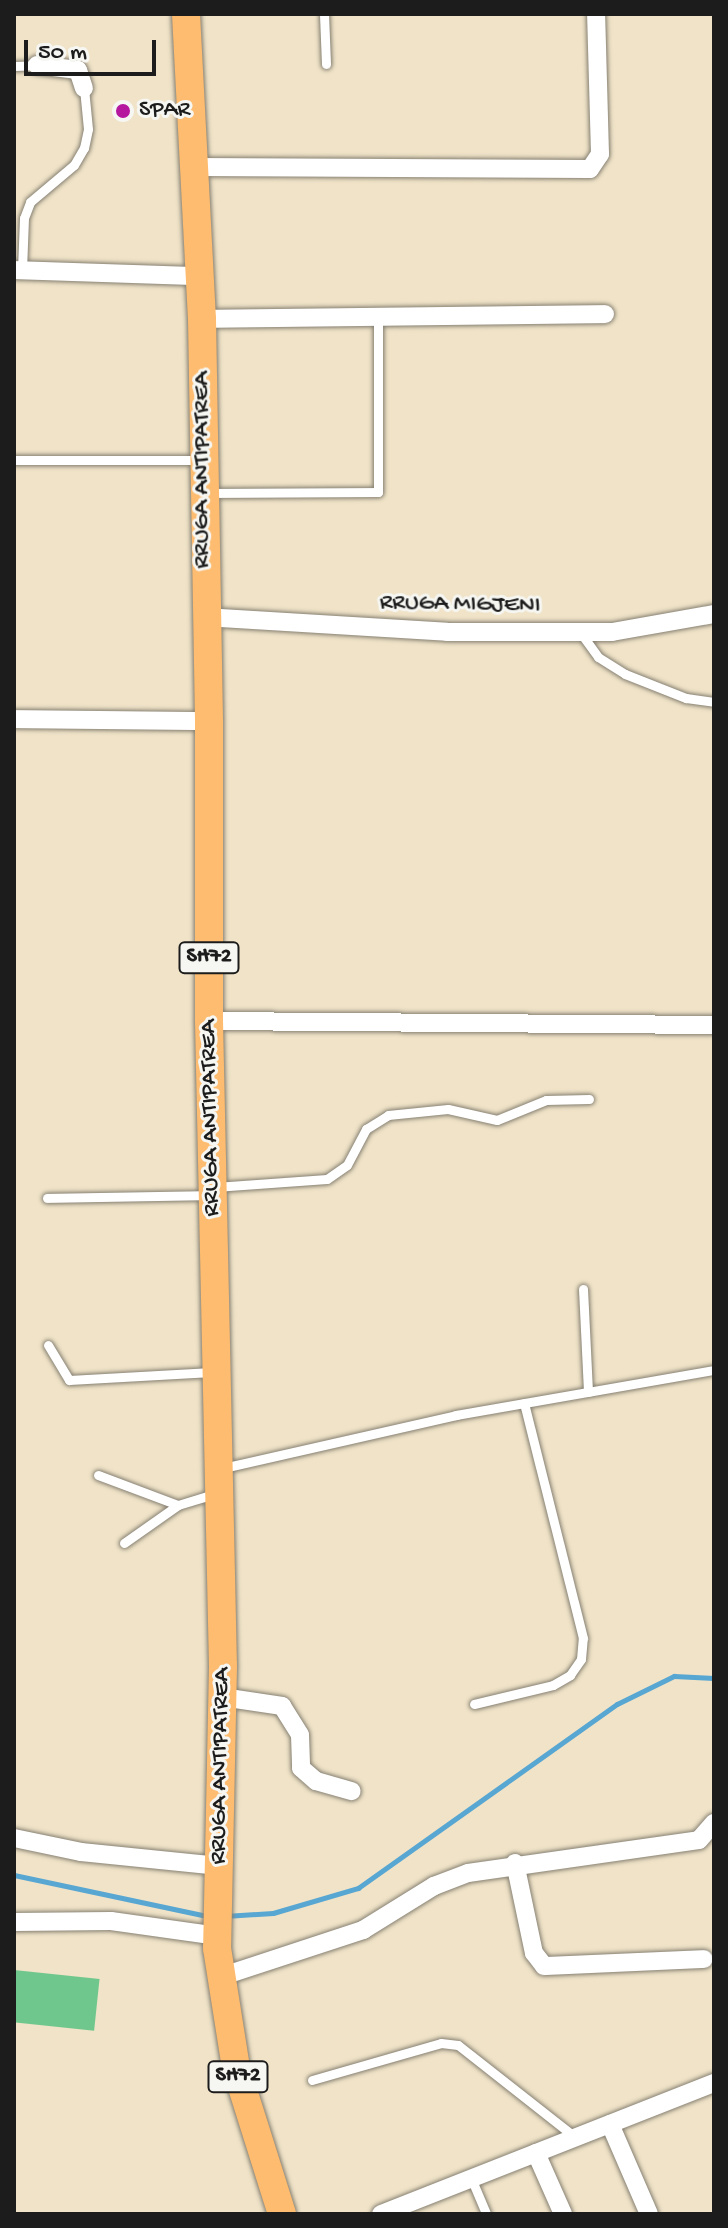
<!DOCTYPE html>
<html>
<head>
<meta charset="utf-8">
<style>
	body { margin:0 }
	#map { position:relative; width:728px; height:2228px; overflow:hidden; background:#f0e3c8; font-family:"Gochi Hand",sans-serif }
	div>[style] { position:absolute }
	.green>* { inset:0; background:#70c78d; transform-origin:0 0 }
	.stream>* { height:5px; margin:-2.5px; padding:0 2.5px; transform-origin:2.5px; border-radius:2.5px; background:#58a6d2 }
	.roads { filter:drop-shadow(0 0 2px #868072) drop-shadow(0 0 2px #868072) }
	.lane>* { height:9px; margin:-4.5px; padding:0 4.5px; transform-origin:4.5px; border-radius:4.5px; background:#fff }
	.street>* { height:18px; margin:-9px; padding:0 9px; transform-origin:9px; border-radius:9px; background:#fff }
	.primary>* { height:28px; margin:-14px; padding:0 14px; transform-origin:14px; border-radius:14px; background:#fdbc70 }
	.dots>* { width:22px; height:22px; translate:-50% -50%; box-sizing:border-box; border:4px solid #f6f6f2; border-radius:50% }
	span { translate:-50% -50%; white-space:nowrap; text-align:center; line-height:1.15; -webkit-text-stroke:6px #f6f6f2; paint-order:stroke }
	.shield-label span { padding:2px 6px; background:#f6f6f2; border:2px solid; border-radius:6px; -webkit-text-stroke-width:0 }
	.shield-label { font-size:22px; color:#1c1c1c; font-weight:700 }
	.poi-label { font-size:24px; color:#1c1c1c }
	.left { translate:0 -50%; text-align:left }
	.street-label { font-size:24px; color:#1c1c1c }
	.frame { position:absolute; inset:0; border:16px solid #1c1c1c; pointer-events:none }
	.scale { position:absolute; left:24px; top:40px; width:132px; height:36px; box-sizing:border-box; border:4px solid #1c1c1c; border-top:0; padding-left:10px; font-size:24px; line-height:28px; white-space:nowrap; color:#1c1c1c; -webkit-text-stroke:6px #f6f6f2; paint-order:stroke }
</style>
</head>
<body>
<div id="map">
	<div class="green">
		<i style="left:14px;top:1970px;width:86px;height:52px;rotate:6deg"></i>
	</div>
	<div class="stream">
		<i style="left:14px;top:1875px;width:197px;rotate:12deg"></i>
		<i style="left:225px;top:1916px;width:48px;rotate:-3.6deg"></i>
		<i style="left:273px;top:1913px;width:89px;rotate:-16.4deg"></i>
		<i style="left:358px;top:1888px;width:318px;rotate:-35.4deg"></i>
		<i style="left:617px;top:1704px;width:64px;rotate:-26.2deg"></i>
		<i style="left:674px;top:1676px;width:40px;rotate:2.9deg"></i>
	</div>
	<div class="roads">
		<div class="lane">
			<i style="left:324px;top:14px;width:50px;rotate:87.7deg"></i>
			<i style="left:14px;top:66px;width:23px;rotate:-2deg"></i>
			<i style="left:22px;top:270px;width:52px;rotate:-87.8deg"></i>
			<i style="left:24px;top:218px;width:17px;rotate:-69deg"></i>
			<i style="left:30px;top:202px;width:57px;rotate:-40.1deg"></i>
			<i style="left:74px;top:165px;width:20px;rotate:-60deg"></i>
			<i style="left:84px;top:148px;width:19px;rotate:-78deg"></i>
			<i style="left:88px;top:129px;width:41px;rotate:-95.6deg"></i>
			<i style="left:14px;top:460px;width:185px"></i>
			<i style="left:210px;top:493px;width:168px;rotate:-0.3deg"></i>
			<i style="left:378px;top:492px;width:178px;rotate:-90deg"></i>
			<i style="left:580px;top:632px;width:31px;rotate:54deg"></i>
			<i style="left:598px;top:657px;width:32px;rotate:32deg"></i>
			<i style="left:625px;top:674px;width:66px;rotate:21.5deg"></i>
			<i style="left:686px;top:698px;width:28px;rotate:8deg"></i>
			<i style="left:215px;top:1187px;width:112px;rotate:-4.1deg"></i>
			<i style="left:327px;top:1179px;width:24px;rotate:-35deg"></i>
			<i style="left:347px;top:1165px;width:41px;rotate:-62.2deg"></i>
			<i style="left:366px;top:1129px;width:26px;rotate:-32deg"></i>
			<i style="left:388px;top:1115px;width:60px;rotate:-5.7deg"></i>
			<i style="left:448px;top:1109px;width:50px;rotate:12.7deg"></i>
			<i style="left:497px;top:1120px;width:53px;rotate:-22.2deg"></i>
			<i style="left:546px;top:1100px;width:43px;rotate:-1.3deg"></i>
			<i style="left:47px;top:1198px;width:164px;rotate:-1deg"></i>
			<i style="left:583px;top:1289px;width:103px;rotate:87.2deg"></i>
			<i style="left:48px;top:1345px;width:41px;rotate:59deg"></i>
			<i style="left:69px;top:1380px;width:143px;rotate:-3.2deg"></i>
			<i style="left:223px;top:1468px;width:239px;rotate:-12.8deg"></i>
			<i style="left:456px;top:1415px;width:262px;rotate:-9.9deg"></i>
			<i style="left:98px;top:1475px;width:85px;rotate:20.6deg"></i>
			<i style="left:124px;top:1543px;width:66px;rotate:-35.1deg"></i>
			<i style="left:178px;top:1505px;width:38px;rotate:-17deg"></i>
			<i style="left:474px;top:1704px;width:81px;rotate:-13.5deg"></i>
			<i style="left:553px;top:1685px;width:20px;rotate:-30deg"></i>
			<i style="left:570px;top:1675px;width:19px;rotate:-55deg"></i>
			<i style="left:581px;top:1659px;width:21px;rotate:-85deg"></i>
			<i style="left:583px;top:1638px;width:242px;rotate:-104.1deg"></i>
			<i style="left:312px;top:2080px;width:134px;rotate:-16deg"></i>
			<i style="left:441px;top:2043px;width:17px;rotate:7deg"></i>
			<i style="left:458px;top:2045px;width:149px;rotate:38.2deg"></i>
			<i style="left:471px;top:2178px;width:39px;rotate:67deg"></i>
		</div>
		<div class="street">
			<i style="left:37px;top:65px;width:41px;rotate:7deg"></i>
			<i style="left:78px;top:70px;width:19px;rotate:72deg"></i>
			<i style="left:196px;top:167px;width:394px;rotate:0.3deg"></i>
			<i style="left:590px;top:169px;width:18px;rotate:-56deg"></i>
			<i style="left:600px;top:154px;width:140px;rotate:-91.6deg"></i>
			<i style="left:14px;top:270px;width:185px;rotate:1.9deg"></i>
			<i style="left:202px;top:319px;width:403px;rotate:-0.7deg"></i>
			<i style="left:204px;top:617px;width:243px;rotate:3.5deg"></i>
			<i style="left:447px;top:632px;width:165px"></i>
			<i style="left:612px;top:632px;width:104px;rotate:-10deg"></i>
			<i style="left:14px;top:719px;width:195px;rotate:0.6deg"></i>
			<i style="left:209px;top:1021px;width:505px;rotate:0.45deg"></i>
			<i style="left:222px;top:1697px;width:61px;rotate:8.5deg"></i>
			<i style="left:282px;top:1706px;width:34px;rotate:58deg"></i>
			<i style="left:300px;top:1735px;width:33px;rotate:88deg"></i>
			<i style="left:301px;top:1768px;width:20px;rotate:41deg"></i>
			<i style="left:316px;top:1781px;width:37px;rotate:16deg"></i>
			<i style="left:14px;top:1838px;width:68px;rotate:11.8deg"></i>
			<i style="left:81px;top:1852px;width:139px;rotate:5.8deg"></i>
			<i style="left:515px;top:1863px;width:92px;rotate:78.1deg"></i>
			<i style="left:534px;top:1953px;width:16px;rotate:52deg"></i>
			<i style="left:544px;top:1966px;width:160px;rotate:-2.5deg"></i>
			<i style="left:14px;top:1922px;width:97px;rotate:-0.6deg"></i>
			<i style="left:111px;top:1921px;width:108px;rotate:8deg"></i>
			<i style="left:220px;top:1977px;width:151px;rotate:-18.2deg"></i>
			<i style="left:363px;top:1930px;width:84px;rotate:-31.8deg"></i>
			<i style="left:434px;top:1886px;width:36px;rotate:-21deg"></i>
			<i style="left:468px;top:1873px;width:233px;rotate:-8.1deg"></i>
			<i style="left:699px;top:1840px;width:23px;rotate:-49deg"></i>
			<i style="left:610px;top:2124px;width:98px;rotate:66.6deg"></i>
			<i style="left:536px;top:2153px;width:67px;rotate:66.1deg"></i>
			<i style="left:381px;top:2214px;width:358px;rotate:-21.5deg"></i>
		</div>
		<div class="primary">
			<i style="left:186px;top:14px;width:305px;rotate:87deg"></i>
			<i style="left:202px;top:319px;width:402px;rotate:89deg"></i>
			<i style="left:209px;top:721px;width:300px;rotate:90deg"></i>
			<i style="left:209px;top:1021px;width:645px;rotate:88.76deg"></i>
			<i style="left:223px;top:1666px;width:282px;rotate:91.2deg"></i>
			<i style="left:217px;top:1948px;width:121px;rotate:81deg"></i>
			<i style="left:236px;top:2068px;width:153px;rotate:72.5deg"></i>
		</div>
	</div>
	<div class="dots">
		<i style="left:123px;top:111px;background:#b5179e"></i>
	</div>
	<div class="shield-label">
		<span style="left:209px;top:958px">SH72</span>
		<span style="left:238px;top:2077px">SH72</span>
	</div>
	<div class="poi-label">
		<span class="left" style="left:139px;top:111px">SPAR</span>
	</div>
	<div class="street-label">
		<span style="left:203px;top:470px;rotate:-90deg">RRUGA ANTIPATREA</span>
		<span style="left:460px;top:605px;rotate:1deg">RRUGA MIGJENI</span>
		<span style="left:211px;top:1118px;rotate:-91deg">RRUGA ANTIPATREA</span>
		<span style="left:221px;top:1766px;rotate:-89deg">RRUGA ANTIPATREA</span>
	</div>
	<div class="frame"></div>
	<div class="scale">50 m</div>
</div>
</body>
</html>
